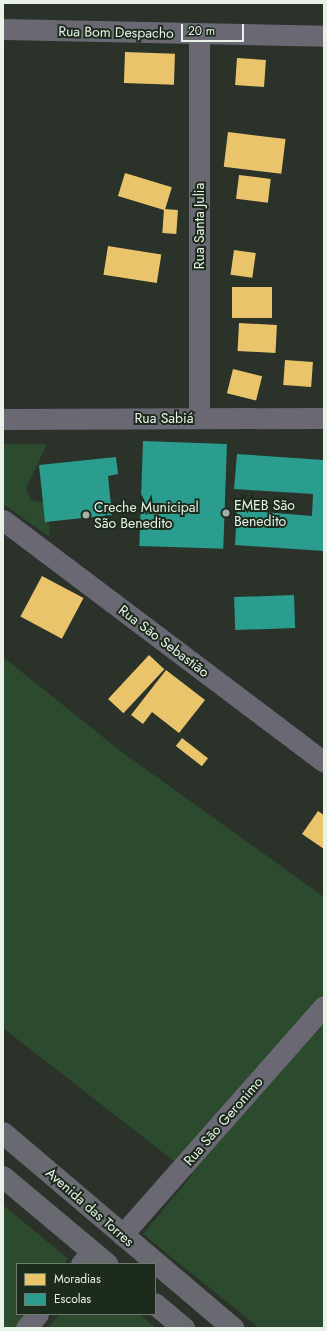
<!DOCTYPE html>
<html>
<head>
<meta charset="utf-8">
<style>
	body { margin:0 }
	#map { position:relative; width:327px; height:1331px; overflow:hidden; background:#2a322a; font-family:Jost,sans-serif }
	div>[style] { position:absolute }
	.green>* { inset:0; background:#2c4b2e }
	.homes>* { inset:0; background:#e9c46a; transform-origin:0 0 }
	.schools>* { inset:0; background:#2a9d8f; transform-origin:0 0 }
	.minor>* { height:21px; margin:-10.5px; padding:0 10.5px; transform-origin:10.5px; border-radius:10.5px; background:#696873 }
	.major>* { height:22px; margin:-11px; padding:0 11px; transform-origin:11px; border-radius:11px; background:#686971 }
	.dots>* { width:11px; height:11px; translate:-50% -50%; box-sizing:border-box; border:2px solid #1d2b1d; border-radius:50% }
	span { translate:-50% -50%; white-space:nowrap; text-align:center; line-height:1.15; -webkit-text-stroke:4px #1d2b1d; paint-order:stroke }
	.street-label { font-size:14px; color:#e8f2e9 }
	.poi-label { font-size:14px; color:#e8f2e9 }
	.left { translate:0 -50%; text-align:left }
	.frame { position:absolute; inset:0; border:4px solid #e8f2e9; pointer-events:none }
	.legend { position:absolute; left:16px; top:1263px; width:140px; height:52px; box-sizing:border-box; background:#1d2b1d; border:1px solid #6e7b6f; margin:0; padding:5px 7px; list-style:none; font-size:12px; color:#e8f2e9 }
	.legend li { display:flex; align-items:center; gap:8px; height:20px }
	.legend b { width:20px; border:1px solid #6e7b6f }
	.scale { position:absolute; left:181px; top:24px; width:63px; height:18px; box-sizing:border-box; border:2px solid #e8f2e9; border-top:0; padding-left:5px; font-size:12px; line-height:14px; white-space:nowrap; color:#e8f2e9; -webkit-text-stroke:3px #1d2b1d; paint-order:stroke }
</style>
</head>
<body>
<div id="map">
	<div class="green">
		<i style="clip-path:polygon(3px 444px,47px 444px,26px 489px,31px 500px,47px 503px,50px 537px,3px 504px)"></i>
		<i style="clip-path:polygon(3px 657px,119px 750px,324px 897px,324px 1328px,259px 1328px,143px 1234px,192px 1175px,3px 1028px)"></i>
		<i style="clip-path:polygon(3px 1205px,67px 1258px,65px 1264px,17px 1264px,17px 1314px,28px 1314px,15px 1328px,3px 1328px)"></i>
		<i style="clip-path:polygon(60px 1314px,139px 1314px,156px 1328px,48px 1328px)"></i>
	</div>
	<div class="homes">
		<i style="left:125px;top:52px;width:50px;height:31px;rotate:2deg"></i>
		<i style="left:237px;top:58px;width:29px;height:27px;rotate:4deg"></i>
		<i style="left:228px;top:132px;width:58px;height:35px;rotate:7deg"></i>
		<i style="left:125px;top:173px;width:49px;height:24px;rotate:17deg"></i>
		<i style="left:239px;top:175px;width:32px;height:24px;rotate:7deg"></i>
		<i style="left:164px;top:209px;width:14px;height:24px;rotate:4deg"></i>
		<i style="left:108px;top:246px;width:54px;height:29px;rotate:9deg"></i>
		<i style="left:234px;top:250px;width:22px;height:25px;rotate:8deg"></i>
		<i style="left:232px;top:287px;width:40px;height:31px"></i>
		<i style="left:239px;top:323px;width:38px;height:28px;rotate:3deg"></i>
		<i style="left:285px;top:360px;width:28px;height:25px;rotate:4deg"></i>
		<i style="left:233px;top:369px;width:30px;height:25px;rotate:14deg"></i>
		<i style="left:42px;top:576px;width:47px;height:46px;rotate:28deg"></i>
		<i style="left:149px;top:655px;width:21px;height:60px;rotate:43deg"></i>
		<i style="clip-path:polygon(166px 670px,205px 700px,179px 733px,152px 712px,143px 724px,131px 715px)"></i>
		<i style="left:182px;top:738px;width:33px;height:10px;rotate:38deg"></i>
		<i style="clip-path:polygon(318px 811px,324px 815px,324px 849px,302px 834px)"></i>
	</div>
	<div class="schools">
		<i style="left:143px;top:441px;width:84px;height:105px;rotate:2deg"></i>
		<i style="clip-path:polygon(237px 454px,324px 460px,324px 551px,235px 545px,237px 510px,312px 516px,313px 494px,234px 489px)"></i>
		<i style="clip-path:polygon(116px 457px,118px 474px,108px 476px,112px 515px,45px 522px,39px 465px)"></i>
		<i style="left:294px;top:595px;width:33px;height:60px;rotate:88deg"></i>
	</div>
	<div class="minor">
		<i style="left:3px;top:29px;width:321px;rotate:1.2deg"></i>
		<i style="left:199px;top:418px;width:384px;rotate:-90deg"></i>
		<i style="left:3px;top:419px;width:321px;rotate:-0.2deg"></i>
		<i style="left:3px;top:520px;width:402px;rotate:37deg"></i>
		<i style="left:122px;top:1235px;width:305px;rotate:-48.6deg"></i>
		<i style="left:81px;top:1264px;width:17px;rotate:-50deg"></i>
		<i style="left:26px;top:1328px;width:18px;rotate:-49deg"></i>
	</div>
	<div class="major">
		<i style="left:3px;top:1133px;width:302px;rotate:40.3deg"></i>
		<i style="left:3px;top:1177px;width:136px;rotate:39.9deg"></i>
		<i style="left:155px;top:1304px;width:38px;rotate:40deg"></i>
	</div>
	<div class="dots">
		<i style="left:226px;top:513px;background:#a6afa6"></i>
		<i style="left:86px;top:515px;background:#a6afa6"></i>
	</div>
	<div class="street-label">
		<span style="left:116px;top:32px;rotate:1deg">Rua Bom Despacho</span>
		<span style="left:199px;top:226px;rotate:-90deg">Rua Santa Julia</span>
		<span style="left:164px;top:418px">Rua Sabiá</span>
		<span style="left:164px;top:641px;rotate:37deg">Rua São Sebastião</span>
		<span style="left:223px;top:1121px;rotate:-49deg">Rua São Geronimo</span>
		<span style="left:90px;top:1207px;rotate:41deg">Avenida das Torres</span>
	</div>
	<div class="poi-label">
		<span class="left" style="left:234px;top:513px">EMEB São<br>Benedito</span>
		<span class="left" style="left:94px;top:515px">Creche Municipal<br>São Benedito</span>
	</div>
	<div class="frame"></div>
	<ul class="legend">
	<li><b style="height:11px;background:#e9c46a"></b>Moradias</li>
	<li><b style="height:11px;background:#2a9d8f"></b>Escolas</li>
	</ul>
	<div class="scale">20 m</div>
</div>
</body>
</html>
